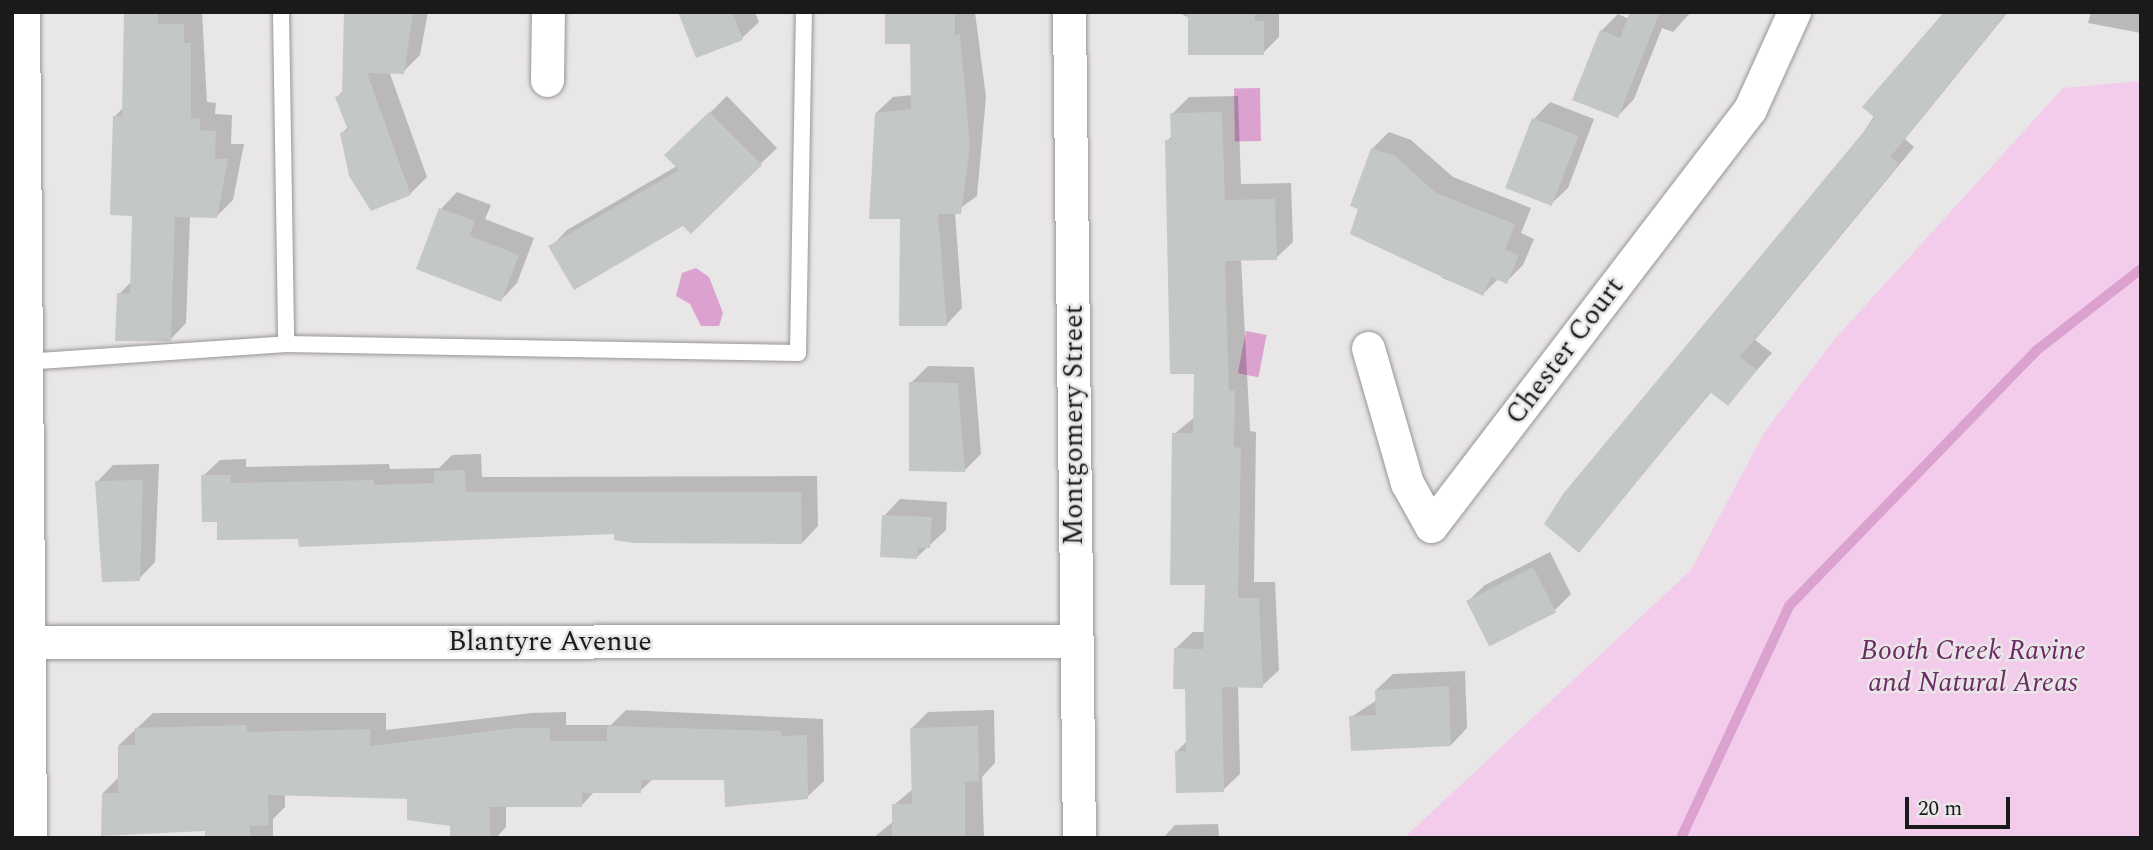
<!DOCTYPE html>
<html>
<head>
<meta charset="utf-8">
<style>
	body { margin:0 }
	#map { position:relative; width:2153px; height:850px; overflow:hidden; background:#e9e6e8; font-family:Spectral,serif }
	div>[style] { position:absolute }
	.green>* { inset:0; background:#f2ccea }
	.water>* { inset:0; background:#dba2d0; transform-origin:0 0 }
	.shadow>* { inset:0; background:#0003 }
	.stream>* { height:10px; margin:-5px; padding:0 5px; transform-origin:5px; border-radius:5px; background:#dba2d0 }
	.building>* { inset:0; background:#c3c7c6; transform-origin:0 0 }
	.roads { filter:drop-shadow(0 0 2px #989597) drop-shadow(0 0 2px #989597) }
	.service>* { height:16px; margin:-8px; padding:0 8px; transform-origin:8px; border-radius:8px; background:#fff }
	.minor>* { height:33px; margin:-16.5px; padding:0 16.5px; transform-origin:16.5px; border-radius:16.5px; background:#fff }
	span { translate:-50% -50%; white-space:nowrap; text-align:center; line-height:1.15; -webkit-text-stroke:5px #e9e6e8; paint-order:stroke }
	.street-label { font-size:28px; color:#1b1a1a }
	.park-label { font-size:28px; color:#6d2a64; font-style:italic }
	.frame { position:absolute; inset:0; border:14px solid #1b1a1a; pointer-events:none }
	.scale { position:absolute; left:1905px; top:797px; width:105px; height:32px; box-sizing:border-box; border:4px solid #1b1a1a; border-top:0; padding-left:9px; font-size:21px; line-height:24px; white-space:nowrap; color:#1b1a1a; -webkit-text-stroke:5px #e9e6e8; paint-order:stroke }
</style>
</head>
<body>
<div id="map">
	<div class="green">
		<i style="clip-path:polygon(2141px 81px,2141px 838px,1404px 838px,1691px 570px,1765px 431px,1833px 341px,2063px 88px)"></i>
	</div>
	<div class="water">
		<i style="left:1260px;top:88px;width:53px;height:26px;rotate:89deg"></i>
		<i style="clip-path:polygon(696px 268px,709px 277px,723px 313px,719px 326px,701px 326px,690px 304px,676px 296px,682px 273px)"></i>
		<i style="left:1246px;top:331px;width:21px;height:43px;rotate:11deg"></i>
	</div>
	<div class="shadow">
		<i style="clip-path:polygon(126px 12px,202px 12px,207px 102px,216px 103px,215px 114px,232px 115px,231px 144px,244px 144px,233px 200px,216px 217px,190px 216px,186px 323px,170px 340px,119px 294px,132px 281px,134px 214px,115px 116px,124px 107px)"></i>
		<i style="clip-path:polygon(346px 12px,428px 12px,420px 55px,403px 72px,389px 71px,427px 177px,410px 194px,342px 133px,349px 126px,337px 97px,344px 90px)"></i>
		<i style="clip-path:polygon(680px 12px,755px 12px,759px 22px,742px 38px,697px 56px)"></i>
		<i style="clip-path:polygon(887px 12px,975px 12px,986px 97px,977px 196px,955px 212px,962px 308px,946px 325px,902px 218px,876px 113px,893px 97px,913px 95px,912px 42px)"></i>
		<i style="clip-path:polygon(1177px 12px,1279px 12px,1279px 37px,1263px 53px)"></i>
		<i style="clip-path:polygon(1632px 12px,1691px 12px,1673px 32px,1662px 28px,1634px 99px,1618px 116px,1601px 31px,1618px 14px,1629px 19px)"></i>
		<i style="clip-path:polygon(1945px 12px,2008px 12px,1905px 139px,1914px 147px,1755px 340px,1772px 353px,1727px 404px,1712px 391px,1579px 551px)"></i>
		<i style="clip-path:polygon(2091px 12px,2141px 12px,2141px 33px,2088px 23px)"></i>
		<i style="clip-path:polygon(727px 96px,777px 148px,691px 231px,684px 223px,551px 247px,567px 230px,677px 166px,667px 155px)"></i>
		<i style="clip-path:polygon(1238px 96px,1241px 184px,1291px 183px,1293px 242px,1276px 258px,1241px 259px,1250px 431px,1256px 432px,1254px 582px,1275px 582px,1279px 670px,1262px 686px,1238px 686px,1240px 774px,1223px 790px,1177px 751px,1187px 741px,1187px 687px,1176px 648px,1193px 632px,1205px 632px,1207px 583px,1174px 434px,1195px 417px,1196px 373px,1167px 141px,1173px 135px,1172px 114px,1189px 97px)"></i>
		<i style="clip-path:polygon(1550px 102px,1594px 119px,1568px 188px,1551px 204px,1534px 119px)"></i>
		<i style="clip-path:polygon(1389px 132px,1411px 140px,1453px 177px,1531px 208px,1521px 233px,1534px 239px,1523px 265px,1506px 282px,1498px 279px,1483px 294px,1442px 278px,1444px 272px,1361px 208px,1372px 149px)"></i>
		<i style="clip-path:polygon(457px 192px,491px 205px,485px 219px,534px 238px,517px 283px,501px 300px,441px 209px)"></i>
		<i style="clip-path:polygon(928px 366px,974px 367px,981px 454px,965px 470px,911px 383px)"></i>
		<i style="clip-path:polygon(481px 454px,482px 477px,817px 476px,818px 526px,802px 543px,615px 532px,300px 545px,300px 537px,219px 520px,203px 476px,220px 460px,246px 459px,246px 467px,389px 464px,390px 469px,439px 468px,452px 455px)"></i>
		<i style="clip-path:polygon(159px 464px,155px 562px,139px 579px,97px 482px,113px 465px)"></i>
		<i style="clip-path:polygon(900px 499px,947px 502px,946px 530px,917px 557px,884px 516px)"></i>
		<i style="clip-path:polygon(1550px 552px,1571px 594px,1555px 610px,1468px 601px,1485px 585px)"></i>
		<i style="clip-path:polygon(1465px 671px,1467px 728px,1451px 745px,1351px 717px,1377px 700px,1376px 690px,1393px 674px)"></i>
		<i style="clip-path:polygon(626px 710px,823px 719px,824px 781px,807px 797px,726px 778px,654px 778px,640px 791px,595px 791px,582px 805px,506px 806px,506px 827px,496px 838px,452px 838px,452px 825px,408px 797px,285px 794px,285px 807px,273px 819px,273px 838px,207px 838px,207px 829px,103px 793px,119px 777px,119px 745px,153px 713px,386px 713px,386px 730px,531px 713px,566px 712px,566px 725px,611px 725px)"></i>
		<i style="clip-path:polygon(994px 710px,995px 763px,982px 777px,984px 838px,873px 838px,894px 821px,894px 805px,914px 788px,912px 728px,928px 712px)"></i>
		<i style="clip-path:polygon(1218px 824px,1219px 838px,1163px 838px,1175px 825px)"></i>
	</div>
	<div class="stream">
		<i style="left:1681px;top:838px;width:256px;rotate:-65deg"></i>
		<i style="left:1789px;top:606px;width:356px;rotate:-45.9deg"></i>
		<i style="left:2037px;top:350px;width:132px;rotate:-37.9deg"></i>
	</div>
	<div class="building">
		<i style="clip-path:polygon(124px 12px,158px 12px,158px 24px,184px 24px,184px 43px,191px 43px,191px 118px,200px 119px,200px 130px,216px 131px,215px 159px,228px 159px,217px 218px,175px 217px,171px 341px,115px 341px,117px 293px,130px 294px,132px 216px,110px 215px,113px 116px,122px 116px)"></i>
		<i style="clip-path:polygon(344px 12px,413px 12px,404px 74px,367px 73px,411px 195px,371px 211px,349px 176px,340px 133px,348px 130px,335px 97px,342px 94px)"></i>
		<i style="clip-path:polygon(678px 12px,732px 12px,743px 40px,696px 58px)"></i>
		<i style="clip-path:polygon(885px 12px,955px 12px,955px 36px,960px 34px,970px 145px,961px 214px,938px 214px,947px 326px,899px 326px,900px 219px,869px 219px,875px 113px,911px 109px,910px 44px,885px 44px)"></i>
		<i style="clip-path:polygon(1188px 12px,1255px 12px,1255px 21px,1264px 21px,1264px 55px,1188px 55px)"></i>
		<i style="clip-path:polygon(1630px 12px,1660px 12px,1618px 118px,1572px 100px,1600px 30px,1620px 38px)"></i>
		<i style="clip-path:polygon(1944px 12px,2007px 12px,1890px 157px,1899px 164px,1740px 357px,1757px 370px,1728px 406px,1710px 392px,1579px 553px,1544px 524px,1563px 494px,1875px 118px,1862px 107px)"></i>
		<i style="clip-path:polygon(709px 112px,762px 165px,691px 234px,683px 226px,574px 290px,548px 246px,679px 170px,664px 155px)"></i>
		<i style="clip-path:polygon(1222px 112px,1225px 200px,1275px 199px,1277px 260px,1225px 261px,1229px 391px,1235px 391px,1234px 447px,1241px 448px,1238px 598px,1259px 598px,1263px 688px,1222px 687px,1224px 792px,1176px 793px,1175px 751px,1186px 751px,1185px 689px,1173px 689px,1174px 648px,1203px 649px,1205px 585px,1170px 585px,1172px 433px,1193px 433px,1194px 374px,1170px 374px,1165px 140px,1171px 140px,1170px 113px)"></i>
		<i style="left:1532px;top:118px;width:50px;height:75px;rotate:21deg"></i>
		<i style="clip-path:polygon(1371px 148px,1395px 156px,1436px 193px,1515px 224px,1505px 250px,1519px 255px,1507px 284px,1491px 277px,1483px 296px,1350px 234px,1358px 209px,1350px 206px)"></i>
		<i style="clip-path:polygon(439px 208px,475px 221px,470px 236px,519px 255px,501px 302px,416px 269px)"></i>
		<i style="clip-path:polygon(909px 382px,958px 383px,965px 472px,909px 471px)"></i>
		<i style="clip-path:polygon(465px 470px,466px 492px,801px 492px,802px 544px,634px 543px,614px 540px,614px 534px,299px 547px,298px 539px,217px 540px,217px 522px,202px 522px,201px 475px,231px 475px,231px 483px,374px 480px,374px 485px,434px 483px,434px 471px)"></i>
		<i style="clip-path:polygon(143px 480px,140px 581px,102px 582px,95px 481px)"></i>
		<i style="clip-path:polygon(882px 515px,932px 517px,930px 548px,918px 548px,917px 559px,880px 557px)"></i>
		<i style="left:1533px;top:567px;width:51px;height:75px;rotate:63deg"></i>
		<i style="clip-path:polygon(1449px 686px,1451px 746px,1351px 751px,1349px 716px,1376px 715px,1375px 690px)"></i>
		<i style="clip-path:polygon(247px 725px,247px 732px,371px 729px,370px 746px,514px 728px,550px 728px,550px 741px,607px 741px,607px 726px,781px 731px,781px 736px,807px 735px,808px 799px,725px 807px,724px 780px,641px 780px,641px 793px,582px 793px,582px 807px,490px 807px,490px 838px,450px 838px,450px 826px,407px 820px,407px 799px,268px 795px,269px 825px,250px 826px,250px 838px,205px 838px,205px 831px,101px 836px,102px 793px,118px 793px,118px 745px,135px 745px,135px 728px)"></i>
		<i style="clip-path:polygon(978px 726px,979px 781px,965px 782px,965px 838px,892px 838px,892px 804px,912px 804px,910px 728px)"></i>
	</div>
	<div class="roads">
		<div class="service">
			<i style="left:281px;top:12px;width:332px;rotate:89.1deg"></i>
			<i style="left:24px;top:362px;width:263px;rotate:-3.9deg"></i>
			<i style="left:286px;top:344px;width:512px;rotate:1.01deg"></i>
			<i style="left:798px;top:353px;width:341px;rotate:-89deg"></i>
		</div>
		<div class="minor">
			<i style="left:23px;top:12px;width:826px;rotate:89.51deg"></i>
			<i style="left:1069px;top:12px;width:826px;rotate:89.31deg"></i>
			<i style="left:547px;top:80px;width:68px;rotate:-89.2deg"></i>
			<i style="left:1368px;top:348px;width:141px;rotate:73.9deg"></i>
			<i style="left:1407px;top:483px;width:49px;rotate:60.8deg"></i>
			<i style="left:1431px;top:526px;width:525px;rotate:-52.58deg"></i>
			<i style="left:1750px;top:109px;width:107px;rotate:-65.6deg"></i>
			<i style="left:29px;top:642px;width:1043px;rotate:-0.05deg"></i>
		</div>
	</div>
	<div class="street-label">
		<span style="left:1565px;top:351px;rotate:-53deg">Chester Court</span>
		<span style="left:1074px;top:425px;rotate:-90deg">Montgomery Street</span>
		<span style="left:550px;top:642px">Blantyre Avenue</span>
	</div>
	<div class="park-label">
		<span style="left:1973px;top:667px">Booth Creek Ravine<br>and Natural Areas</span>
	</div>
	<div class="frame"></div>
	<div class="scale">20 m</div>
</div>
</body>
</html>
